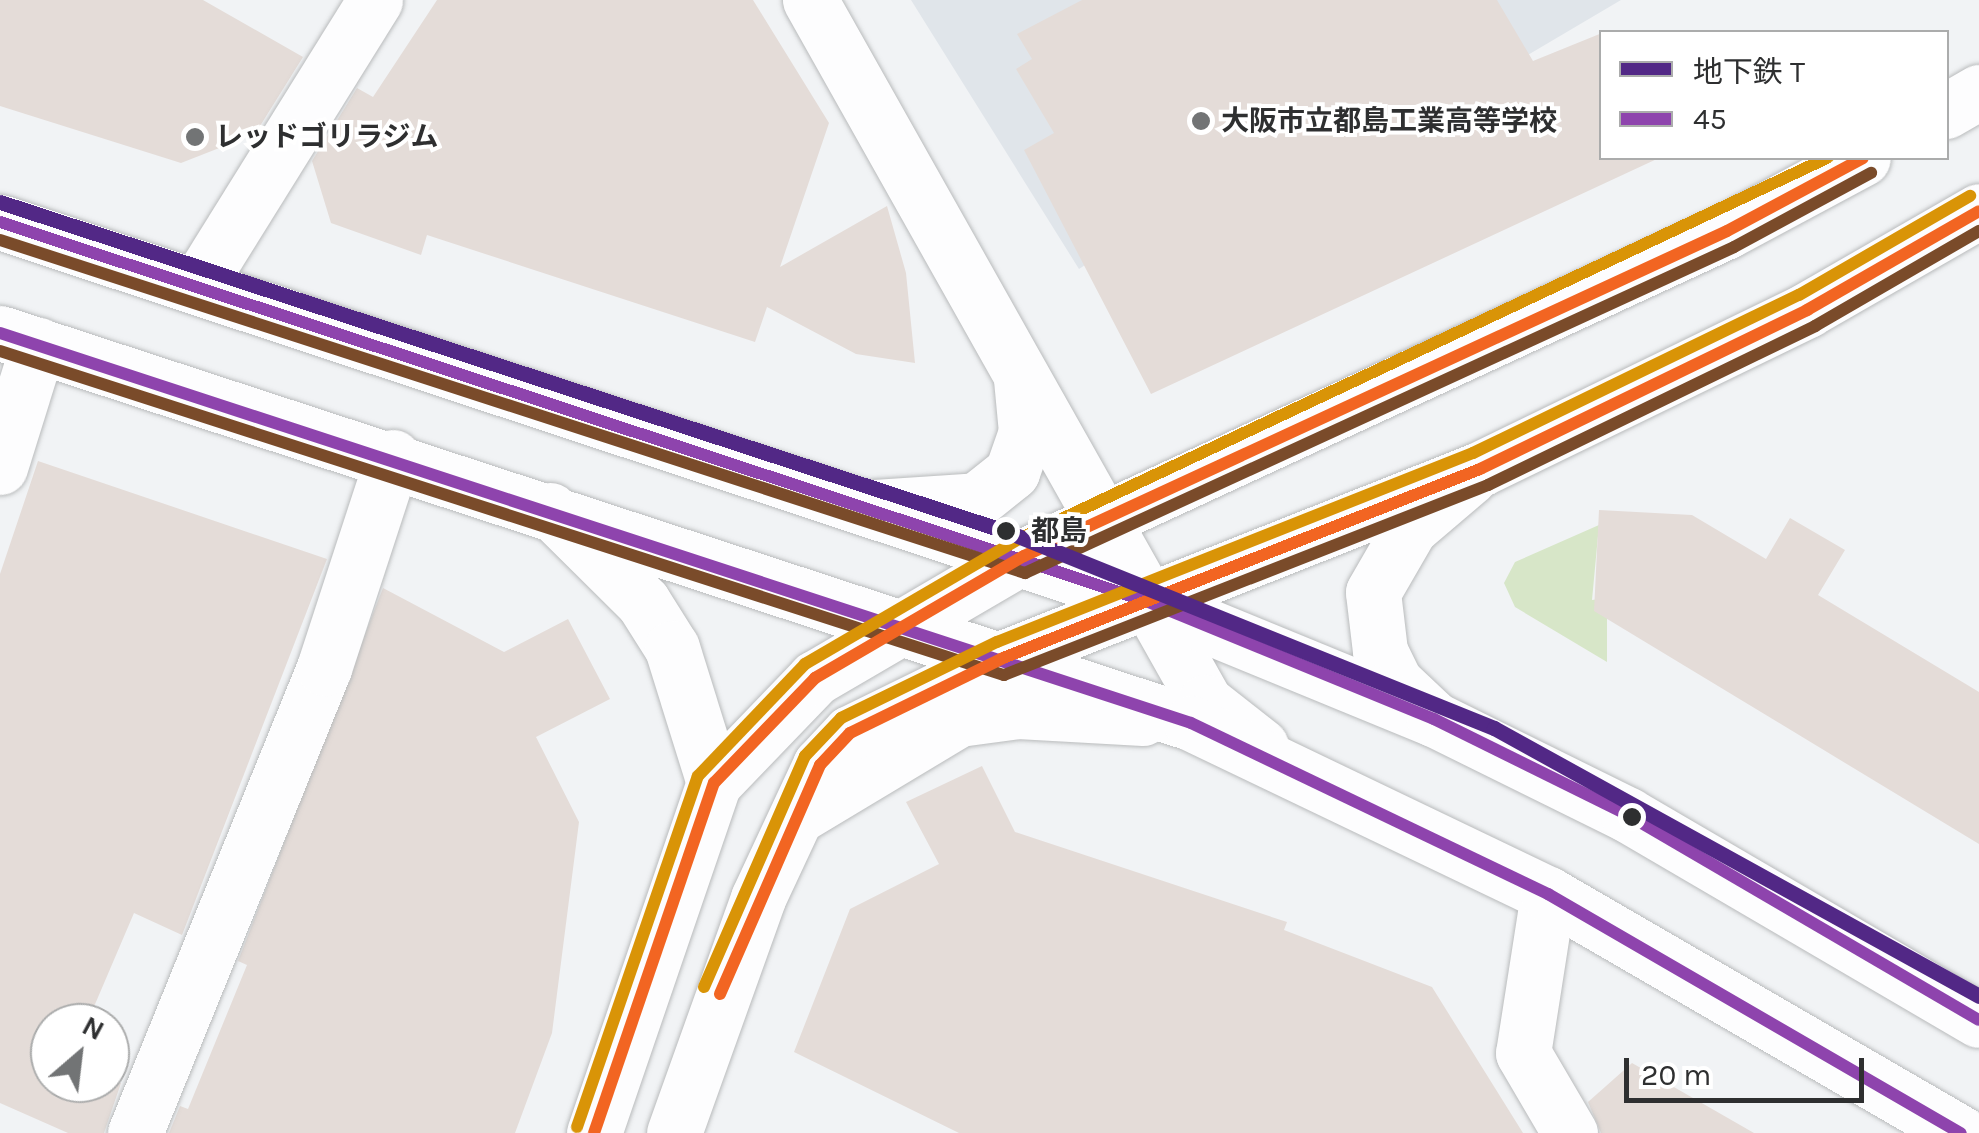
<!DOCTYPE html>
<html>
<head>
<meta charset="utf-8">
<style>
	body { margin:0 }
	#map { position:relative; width:1979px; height:1133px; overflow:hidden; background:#f1f3f5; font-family:Karla,"Noto Sans JP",sans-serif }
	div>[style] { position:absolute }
	.built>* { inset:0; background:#e0e5ea }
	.green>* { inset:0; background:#d7e6c8 }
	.building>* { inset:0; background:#e4dcd8 }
	.roads { filter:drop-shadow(0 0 2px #b9bbbc) drop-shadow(0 0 2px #b9bbbc) }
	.minor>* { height:55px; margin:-27.5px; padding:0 27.5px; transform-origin:27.5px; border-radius:27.5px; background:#fdfdfe }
	.major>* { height:55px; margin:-27.5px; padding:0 27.5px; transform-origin:27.5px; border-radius:27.5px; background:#fdfdfe }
	.bus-1>* { height:12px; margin:-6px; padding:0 6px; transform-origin:6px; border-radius:6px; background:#8e44ad }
	.bus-2>* { height:12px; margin:-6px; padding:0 6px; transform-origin:6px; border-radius:6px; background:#7a4b2a }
	.bus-3>* { height:12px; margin:-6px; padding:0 6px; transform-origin:6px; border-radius:6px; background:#f26522 }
	.bus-4>* { height:12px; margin:-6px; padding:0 6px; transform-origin:6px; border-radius:6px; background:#d99407 }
	.metro-1>* { height:15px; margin:-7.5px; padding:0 7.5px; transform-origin:7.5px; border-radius:7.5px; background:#522886 }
	.dots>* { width:28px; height:28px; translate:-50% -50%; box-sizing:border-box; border:5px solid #fff; border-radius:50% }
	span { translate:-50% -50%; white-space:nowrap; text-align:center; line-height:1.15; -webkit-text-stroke:8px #fff; paint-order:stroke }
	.poi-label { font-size:28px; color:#2e2f30; font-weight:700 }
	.left { translate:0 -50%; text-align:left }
	.stop-label { font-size:28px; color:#2e2f30; font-weight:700 }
	.legend { position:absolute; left:1599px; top:30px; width:350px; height:130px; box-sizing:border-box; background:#fff; border:2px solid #abacac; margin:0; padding:12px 18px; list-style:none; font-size:30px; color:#2e2f30 }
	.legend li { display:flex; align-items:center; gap:20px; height:50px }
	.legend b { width:50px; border:2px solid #abacac }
	.north { position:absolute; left:30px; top:1003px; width:100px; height:100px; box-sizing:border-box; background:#fff; border:2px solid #abacac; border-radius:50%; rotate:28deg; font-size:28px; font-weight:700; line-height:40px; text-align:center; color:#2e2f30 }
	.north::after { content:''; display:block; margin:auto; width:35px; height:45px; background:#727475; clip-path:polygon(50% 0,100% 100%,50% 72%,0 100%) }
	.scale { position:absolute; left:1624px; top:1058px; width:240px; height:45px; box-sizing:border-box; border:5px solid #2e2f30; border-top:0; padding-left:12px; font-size:30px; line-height:35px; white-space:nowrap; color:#2e2f30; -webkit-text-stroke:8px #fff; paint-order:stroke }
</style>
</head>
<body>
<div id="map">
	<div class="built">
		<i style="clip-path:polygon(911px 0,1621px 0,1187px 256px,1161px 215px,1079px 269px)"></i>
	</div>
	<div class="green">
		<i style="clip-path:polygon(1599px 525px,1592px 600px,1607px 598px,1607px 662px,1515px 607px,1504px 583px,1515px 562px)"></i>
	</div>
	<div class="building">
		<i style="clip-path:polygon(0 0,203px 0,303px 57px,255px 134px,181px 163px,0 106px)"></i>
		<i style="clip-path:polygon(437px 0,753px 0,829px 123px,780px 267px,887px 206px,906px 273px,915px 363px,856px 354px,767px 307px,755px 342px,427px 235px,421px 255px,331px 223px,312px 161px,357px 88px,373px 97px)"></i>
		<i style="clip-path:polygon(1082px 0,1497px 0,1533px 61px,1602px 33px,1602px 158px,1659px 158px,1151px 394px,1024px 150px,1054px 133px,1016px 69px,1032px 59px,1017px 34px)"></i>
		<i style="clip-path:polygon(38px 461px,327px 559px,182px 935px,134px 913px,87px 1023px,50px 1023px,50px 1083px,121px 1083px,104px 1133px,68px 1133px,0 1103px,0 574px)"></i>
		<i style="clip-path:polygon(1599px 510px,1692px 515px,1766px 559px,1790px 518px,1845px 550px,1818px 595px,1979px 692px,1979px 844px,1594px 611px)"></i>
		<i style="clip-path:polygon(383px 588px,504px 652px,568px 619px,610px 699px,536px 737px,579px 822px,552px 1033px,515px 1133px,169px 1133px,180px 1106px,188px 1109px,247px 965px,238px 961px)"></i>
		<i style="clip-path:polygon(982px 766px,1015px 832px,1287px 922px,1284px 930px,1432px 987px,1523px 1133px,959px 1133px,794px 1052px,850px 909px,939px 864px,906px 802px)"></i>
		<i style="clip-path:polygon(1632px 1063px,1754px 1133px,1601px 1133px,1588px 1102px)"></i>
	</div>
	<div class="roads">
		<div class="minor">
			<i style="left:810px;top:0;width:805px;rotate:60.63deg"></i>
			<i style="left:1205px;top:702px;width:71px;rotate:38.2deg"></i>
			<i style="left:199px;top:283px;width:333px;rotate:-58.1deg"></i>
			<i style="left:0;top:467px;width:128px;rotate:-72.7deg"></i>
			<i style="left:875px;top:507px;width:102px;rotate:-3.9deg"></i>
			<i style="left:977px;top:500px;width:45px;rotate:-38.7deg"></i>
			<i style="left:1012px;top:472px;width:42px;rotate:-70.7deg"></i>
			<i style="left:1026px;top:432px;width:53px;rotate:-95.4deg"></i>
			<i style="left:550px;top:510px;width:131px;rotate:44.7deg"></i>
			<i style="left:643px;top:602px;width:54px;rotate:57.8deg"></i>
			<i style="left:672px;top:648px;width:141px;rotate:72.7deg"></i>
			<i style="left:1434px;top:719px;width:54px;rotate:-136.5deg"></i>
			<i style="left:1395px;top:682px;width:34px;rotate:-116deg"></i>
			<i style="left:1380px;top:651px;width:59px;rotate:-96.8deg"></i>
			<i style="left:1373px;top:592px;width:74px;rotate:-60deg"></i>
			<i style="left:1410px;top:528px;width:79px;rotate:-40.4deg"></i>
			<i style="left:801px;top:814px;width:184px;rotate:-31deg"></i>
			<i style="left:959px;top:719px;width:60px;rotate:-7.7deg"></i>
			<i style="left:1018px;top:711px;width:125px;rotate:3.2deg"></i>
			<i style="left:1548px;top:894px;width:161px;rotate:98.9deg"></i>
			<i style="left:1523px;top:1053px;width:93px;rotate:59.6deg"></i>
			<i style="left:135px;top:1133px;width:502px;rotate:-67.88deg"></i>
			<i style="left:324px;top:668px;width:222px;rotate:-71.9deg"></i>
		</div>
		<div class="major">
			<i style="left:1946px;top:111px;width:38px;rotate:-30deg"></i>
			<i style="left:0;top:222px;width:1207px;rotate:18.3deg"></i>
			<i style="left:1146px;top:601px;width:311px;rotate:22.3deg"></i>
			<i style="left:1434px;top:719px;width:216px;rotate:26.3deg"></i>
			<i style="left:1628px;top:815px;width:406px;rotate:30.3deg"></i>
			<i style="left:0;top:333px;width:1253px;rotate:18.13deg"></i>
			<i style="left:1191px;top:723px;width:396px;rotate:25.6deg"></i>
			<i style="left:1548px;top:894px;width:477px;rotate:30.1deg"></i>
			<i style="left:594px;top:1133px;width:370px;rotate:-71.1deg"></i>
			<i style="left:714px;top:783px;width:146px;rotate:-46.1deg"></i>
			<i style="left:815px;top:678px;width:242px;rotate:-30.3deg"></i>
			<i style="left:1024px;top:556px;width:774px;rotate:-24.81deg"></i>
			<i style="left:1727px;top:231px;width:154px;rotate:-28.2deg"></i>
			<i style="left:674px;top:1133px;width:250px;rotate:-70.3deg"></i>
			<i style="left:758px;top:898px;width:147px;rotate:-65deg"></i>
			<i style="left:820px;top:765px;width:44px;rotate:-46.8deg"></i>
			<i style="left:850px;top:733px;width:170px;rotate:-26.1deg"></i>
			<i style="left:1003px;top:658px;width:513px;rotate:-21.61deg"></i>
			<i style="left:1480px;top:469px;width:364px;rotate:-25.9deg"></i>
			<i style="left:1807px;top:310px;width:198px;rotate:-29.9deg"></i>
		</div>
	</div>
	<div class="bus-1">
		<i style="left:0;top:222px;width:1207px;rotate:18.3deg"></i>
		<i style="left:1146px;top:601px;width:311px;rotate:22.3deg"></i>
		<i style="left:1434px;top:719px;width:216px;rotate:26.3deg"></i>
		<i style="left:1628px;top:815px;width:406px;rotate:30.3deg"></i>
		<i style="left:0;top:333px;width:1253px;rotate:18.13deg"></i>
		<i style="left:1191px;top:723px;width:396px;rotate:25.6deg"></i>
		<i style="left:1548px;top:894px;width:477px;rotate:30.1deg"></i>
	</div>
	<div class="bus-2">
		<i style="left:0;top:240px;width:1078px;rotate:18deg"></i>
		<i style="left:1025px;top:573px;width:780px;rotate:-24.69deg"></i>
		<i style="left:1734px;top:247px;width:156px;rotate:-28.4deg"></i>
		<i style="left:0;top:351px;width:1055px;rotate:17.89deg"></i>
		<i style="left:1004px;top:675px;width:520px;rotate:-21.43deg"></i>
		<i style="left:1488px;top:485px;width:364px;rotate:-25.9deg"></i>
		<i style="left:1815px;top:326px;width:190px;rotate:-30.1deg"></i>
	</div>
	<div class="bus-3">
		<i style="left:720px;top:994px;width:250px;rotate:-66.4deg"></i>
		<i style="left:820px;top:765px;width:44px;rotate:-46.8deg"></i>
		<i style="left:850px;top:733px;width:170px;rotate:-26.1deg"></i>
		<i style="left:1003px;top:658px;width:513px;rotate:-21.61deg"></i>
		<i style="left:1480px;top:469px;width:364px;rotate:-25.9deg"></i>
		<i style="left:1807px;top:310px;width:198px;rotate:-29.9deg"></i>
		<i style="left:594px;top:1133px;width:370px;rotate:-71.1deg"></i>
		<i style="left:714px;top:783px;width:146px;rotate:-46.1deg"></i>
		<i style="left:815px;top:678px;width:242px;rotate:-30.3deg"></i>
		<i style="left:1024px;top:556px;width:774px;rotate:-24.81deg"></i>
		<i style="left:1727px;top:231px;width:154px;rotate:-28.2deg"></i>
	</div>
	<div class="bus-4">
		<i style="left:704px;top:987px;width:252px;rotate:-66.4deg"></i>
		<i style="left:805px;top:756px;width:52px;rotate:-46.5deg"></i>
		<i style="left:841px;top:718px;width:174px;rotate:-26deg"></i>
		<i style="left:997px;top:642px;width:512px;rotate:-21.66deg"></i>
		<i style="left:1473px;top:453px;width:362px;rotate:-25.9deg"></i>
		<i style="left:1799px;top:295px;width:198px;rotate:-30.1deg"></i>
		<i style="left:577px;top:1127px;width:371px;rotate:-71deg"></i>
		<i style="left:698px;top:776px;width:155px;rotate:-46.3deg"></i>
		<i style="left:805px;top:664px;width:246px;rotate:-30.3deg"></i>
		<i style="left:1017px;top:540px;width:896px;rotate:-25.25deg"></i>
	</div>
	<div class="metro-1">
		<i style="left:0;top:202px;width:1061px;rotate:18.13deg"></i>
		<i style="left:1008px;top:532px;width:524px;rotate:21.96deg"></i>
		<i style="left:1494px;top:728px;width:554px;rotate:28.92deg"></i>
	</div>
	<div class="dots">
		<i style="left:1201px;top:121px;background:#727475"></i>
		<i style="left:195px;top:137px;background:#727475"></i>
		<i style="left:1006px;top:531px;background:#2e2f30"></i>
		<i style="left:1632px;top:817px;background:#2e2f30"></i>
	</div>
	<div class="poi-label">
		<span class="left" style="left:1221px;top:121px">大阪市立都島工業高等学校</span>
		<span class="left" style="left:215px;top:137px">レッドゴリラジム</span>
	</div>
	<div class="stop-label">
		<span class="left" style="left:1031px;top:531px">都島</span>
	</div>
	<ul class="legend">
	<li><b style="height:12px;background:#522886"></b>地下鉄 T</li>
	<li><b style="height:12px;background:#8e44ad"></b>45</li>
	</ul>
	<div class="north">N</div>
	<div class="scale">20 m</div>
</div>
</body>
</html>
